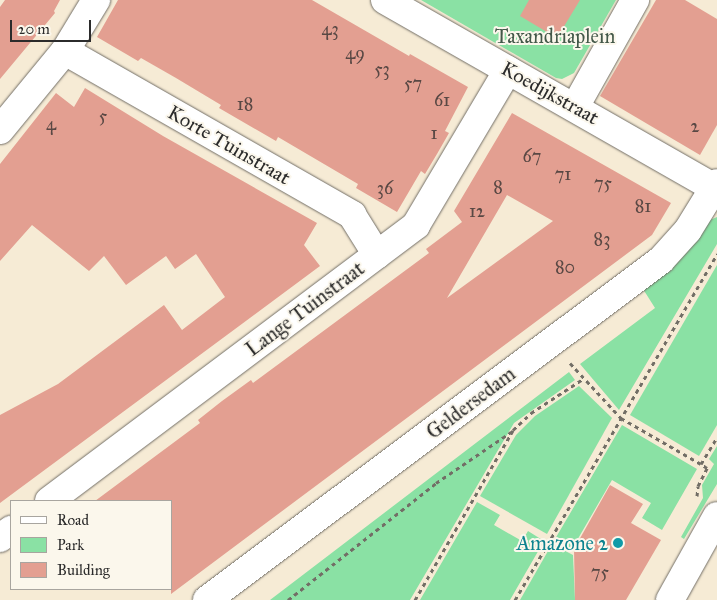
<!DOCTYPE html>
<html>
<head>
<meta charset="utf-8">
<style>
	body { margin:0 }
	#map { position:relative; width:717px; height:600px; overflow:hidden; background:#f6ebd5; font-family:"IM FELL Great Primer",serif }
	div>[style] { position:absolute }
	.green>* { inset:0; background:#8ae1a4 }
	.building>* { inset:0; background:#e39f91 }
	.path>* { height:3px; margin-top:-1.5px; transform-origin:0; background:repeating-linear-gradient(90deg,#726e66 0 4px,transparent 0 8px) }
	.roads { filter:drop-shadow(0 0 1px #726e66) drop-shadow(0 0 1px #726e66) }
	.minor>* { height:28px; margin:-14px; padding:0 14px; transform-origin:14px; border-radius:14px; background:#fff }
	.dots>* { width:14px; height:14px; translate:-50% -50%; box-sizing:border-box; border:2px solid #fbf7ec; border-radius:50% }
	span { translate:-50% -50%; white-space:nowrap; text-align:center; line-height:1.15; -webkit-text-stroke:4px #fbf7ec; paint-order:stroke }
	.number-label { font-size:18px; color:#594844 }
	.number-label span { -webkit-text-stroke-width:0 }
	.park-label { font-size:20px; color:#435849 }
	.street-label { font-size:20px; color:#2b2b2b }
	.culture-label { font-size:20px; color:#0d838f }
	.right { translate:-100% -50%; text-align:right }
	.legend { position:absolute; left:10px; top:500px; width:162px; height:90px; box-sizing:border-box; background:#fbf7ec; border:1px solid #a8a59f; margin:0; padding:6px 9px; list-style:none; font-size:15px; color:#2b2b2b }
	.legend li { display:flex; align-items:center; gap:10px; height:25px }
	.legend b { width:25px; border:1px solid #a8a59f }
	.scale { position:absolute; left:10px; top:20px; width:81px; height:22px; box-sizing:border-box; border:2px solid #2b2b2b; border-top:0; padding-left:6px; font-size:15px; line-height:18px; white-space:nowrap; color:#2b2b2b; -webkit-text-stroke:4px #fbf7ec; paint-order:stroke }
</style>
</head>
<body>
<div id="map">
	<div class="green">
		<i style="clip-path:polygon(421px 0,616px 0,574px 73px,562px 79px,556px 78px)"></i>
		<i style="clip-path:polygon(717px 217px,717px 244px,619px 410px,580px 364px,655px 308px,643px 289px,703px 223px)"></i>
		<i style="clip-path:polygon(717px 265px,717px 425px,699px 456px,630px 415px)"></i>
		<i style="clip-path:polygon(569px 372px,575px 380px,514px 423px,410px 600px,270px 600px)"></i>
		<i style="clip-path:polygon(579px 386px,612px 418px,547px 534px,480px 496px,516px 435px,535px 416px)"></i>
		<i style="clip-path:polygon(622px 425px,697px 469px,662px 530px,642px 518px,651px 503px,612px 480px,572px 549px,555px 539px)"></i>
		<i style="clip-path:polygon(717px 446px,717px 484px,684px 539px,681px 537px,703px 498px,702px 485px,714px 464px,709px 459px)"></i>
		<i style="clip-path:polygon(477px 502px,500px 515px,494px 525px,522px 541px,528px 531px,544px 541px,510px 600px,420px 600px)"></i>
		<i style="clip-path:polygon(552px 544px,573px 555px,575px 600px,520px 600px)"></i>
	</div>
	<div class="building">
		<i style="clip-path:polygon(5px 0,60px 0,54px 11px,55px 13px,0 79px,0 7px)"></i>
		<i style="clip-path:polygon(118px 0,312px 0,409px 56px,410px 54px,468px 87px,445px 131px,449px 133px,437px 154px,425px 174px,421px 171px,397px 212px,356px 188px,358px 184px,278px 137px,276px 141px,219px 108px,221px 105px,176px 78px,141px 58px,138px 61px,97px 37px)"></i>
		<i style="clip-path:polygon(529px 0,580px 0,557px 38px,520px 16px)"></i>
		<i style="clip-path:polygon(656px 0,685px 0,717px 19px,717px 125px,700px 155px,600px 96px)"></i>
		<i style="clip-path:polygon(85px 88px,163px 136px,317px 223px,304px 245px,320px 266px,0 503px,0 415px,58px 384px,164px 305px,182px 330px,225px 297px,196px 254px,175px 269px,166px 256px,126px 285px,104px 256px,89px 271px,32px 225px,0 261px,0 164px,56px 93px,74px 107px)"></i>
		<i style="clip-path:polygon(evenodd,512px 113px,671px 203px,652px 235px,171px 594px,171px 501px,95px 501px,200px 423px,198px 420px,222px 401px,251px 380px,253px 383px,429px 253px,426px 249px,462px 222px,454px 211px,512px 113px,507px 195px,553px 221px,447px 298px,507px 195px)"></i>
		<i style="clip-path:polygon(610px 485px,643px 504px,631px 523px,661px 540px,626px 600px,575px 600px,574px 549px)"></i>
	</div>
	<div class="path">
		<i style="left:570px;top:363px;width:75px;rotate:47.2deg"></i>
		<i style="left:621px;top:418px;width:92px;rotate:29.9deg"></i>
		<i style="left:697px;top:496px;width:10px;rotate:-84deg"></i>
		<i style="left:698px;top:486px;width:20px;rotate:-63deg"></i>
		<i style="left:707px;top:468px;width:7px;rotate:-146deg"></i>
		<i style="left:701px;top:464px;width:31px;rotate:-59deg"></i>
		<i style="left:288px;top:600px;width:189px;rotate:-38.3deg"></i>
		<i style="left:436px;top:483px;width:91px;rotate:-34.2deg"></i>
		<i style="left:415px;top:600px;width:196px;rotate:-60deg"></i>
		<i style="left:513px;top:430px;width:25px;rotate:-43deg"></i>
		<i style="left:531px;top:413px;width:62px;rotate:-33.2deg"></i>
		<i style="left:515px;top:600px;width:401px;rotate:-59.7deg"></i>
	</div>
	<div class="roads">
		<div class="minor">
			<i style="left:385px;top:0;width:382px;rotate:29.7deg"></i>
			<i style="left:65px;top:51px;width:331px;rotate:29.7deg"></i>
			<i style="left:352px;top:215px;width:47px;rotate:58deg"></i>
			<i style="left:575px;top:107px;width:123px;rotate:-60.7deg"></i>
			<i style="left:0;top:130px;width:102px;rotate:-50.6deg"></i>
			<i style="left:65px;top:51px;width:60px;rotate:-58.7deg"></i>
			<i style="left:49px;top:501px;width:459px;rotate:-36.9deg"></i>
			<i style="left:416px;top:225px;width:180px;rotate:-59.3deg"></i>
			<i style="left:0;top:538px;width:14px;rotate:-36deg"></i>
			<i style="left:207px;top:600px;width:567px;rotate:-36.83deg"></i>
			<i style="left:661px;top:260px;width:40px;rotate:-48deg"></i>
			<i style="left:688px;top:230px;width:55px;rotate:-58.3deg"></i>
			<i style="left:670px;top:600px;width:96px;rotate:-60.8deg"></i>
		</div>
	</div>
	<div class="dots">
		<i style="left:618px;top:543px;background:#0f9aa8"></i>
	</div>
	<div class="number-label">
		<span style="left:330px;top:29px">43</span>
		<span style="left:355px;top:53px">49</span>
		<span style="left:382px;top:69px">53</span>
		<span style="left:413px;top:83px">57</span>
		<span style="left:442px;top:100px">61</span>
		<span style="left:245px;top:104px">18</span>
		<span style="left:103px;top:116px">5</span>
		<span style="left:51px;top:124px">4</span>
		<span style="left:695px;top:126px">2</span>
		<span style="left:434px;top:133px">1</span>
		<span style="left:532px;top:156px">67</span>
		<span style="left:563px;top:174px">71</span>
		<span style="left:603px;top:183px">75</span>
		<span style="left:498px;top:187px">8</span>
		<span style="left:385px;top:188px">36</span>
		<span style="left:643px;top:206px">81</span>
		<span style="left:477px;top:211px">12</span>
		<span style="left:602px;top:239px">83</span>
		<span style="left:565px;top:267px">80</span>
		<span style="left:600px;top:572px">75</span>
	</div>
	<div class="park-label">
		<span style="left:555px;top:36px">Taxandriaplein</span>
	</div>
	<div class="street-label">
		<span style="left:550px;top:93px;rotate:29deg">Koedijkstraat</span>
		<span style="left:229px;top:145px;rotate:30deg">Korte Tuinstraat</span>
		<span style="left:305px;top:309px;rotate:-37deg">Lange Tuinstraat</span>
		<span style="left:471px;top:403px;rotate:-37deg">Geldersedam</span>
	</div>
	<div class="culture-label">
		<span class="right" style="left:608px;top:543px">Amazone 2</span>
	</div>
	<ul class="legend">
	<li><b style="height:6px;background:#fff"></b>Road</li>
	<li><b style="height:14px;background:#8ae1a4"></b>Park</li>
	<li><b style="height:14px;background:#e39f91"></b>Building</li>
	</ul>
	<div class="scale">20 m</div>
</div>
</body>
</html>
